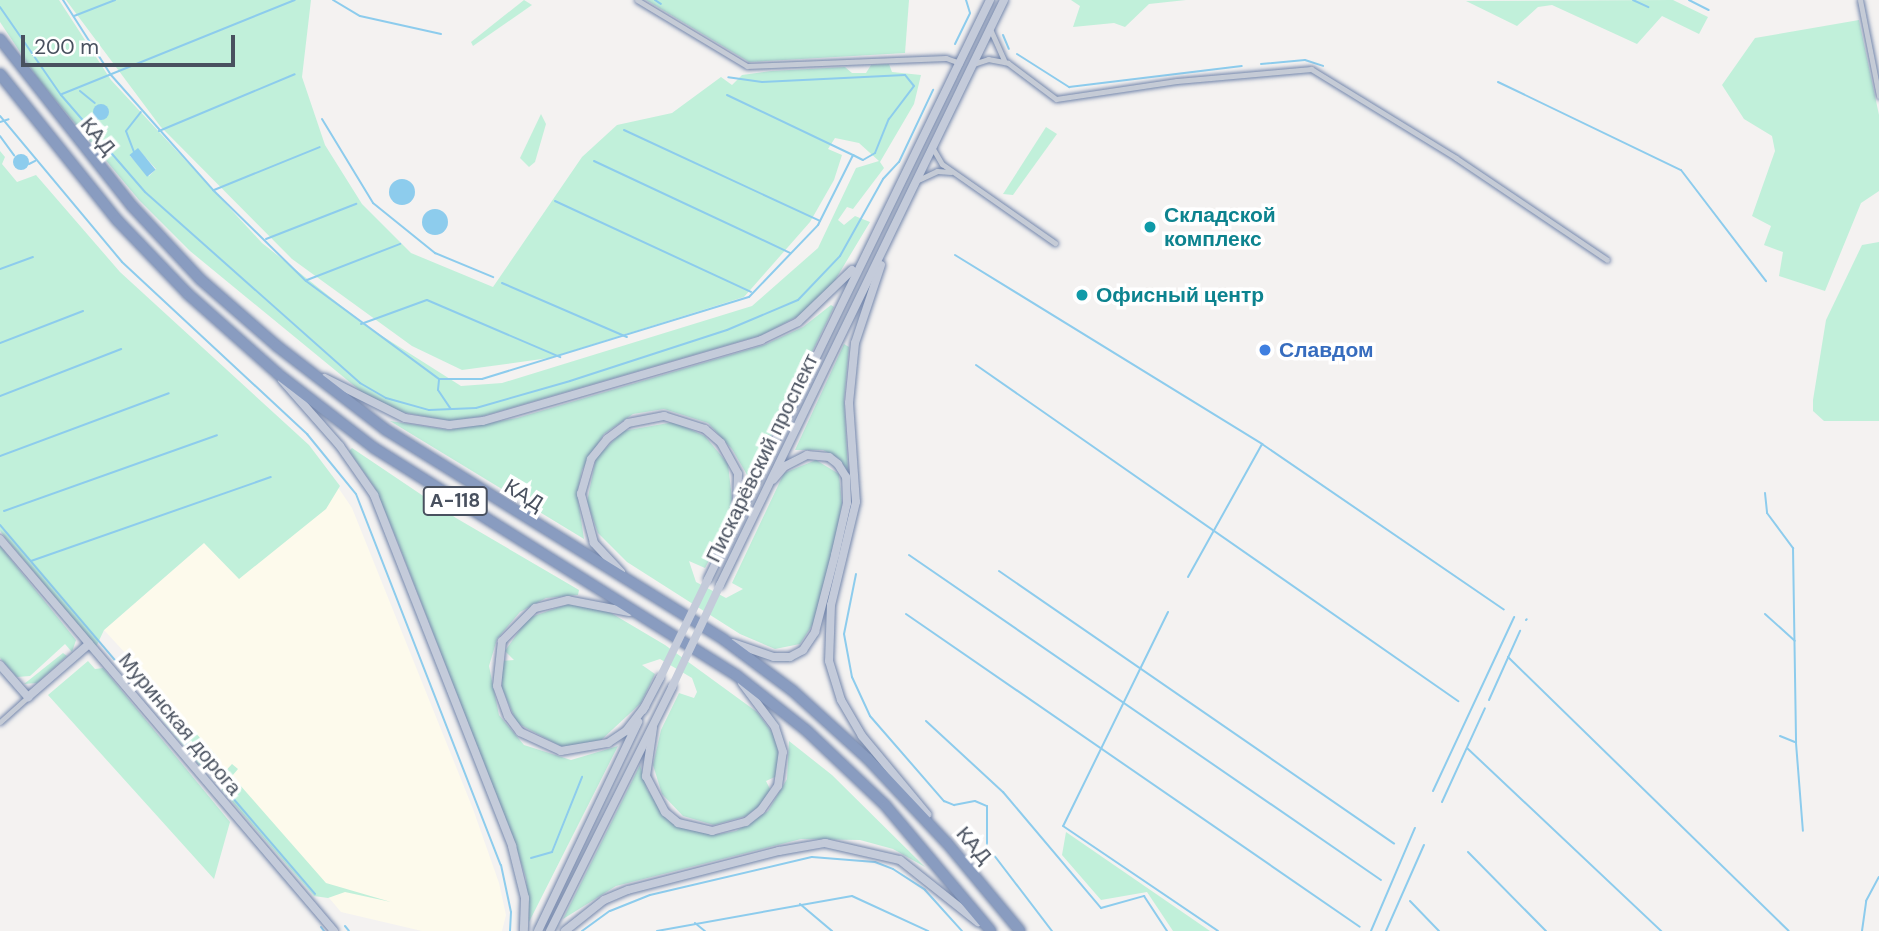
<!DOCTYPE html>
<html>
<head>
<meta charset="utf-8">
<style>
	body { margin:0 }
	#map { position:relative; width:1879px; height:931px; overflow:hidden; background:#f4f2f1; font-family:"DM Sans",sans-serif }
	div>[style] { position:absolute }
	.commercial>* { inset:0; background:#fdfaec }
	.green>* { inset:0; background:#c1f0da }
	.water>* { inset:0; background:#8dcced; transform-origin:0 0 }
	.round { border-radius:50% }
	.stream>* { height:2px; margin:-1px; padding:0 1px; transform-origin:1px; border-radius:1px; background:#8dcced }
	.roads { filter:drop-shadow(0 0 2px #7487ac) drop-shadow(0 0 2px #7487ac) }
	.street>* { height:5px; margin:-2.5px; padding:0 2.5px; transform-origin:2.5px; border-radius:2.5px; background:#c5cbd6 }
	.secondary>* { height:8px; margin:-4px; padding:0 4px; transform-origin:4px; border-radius:4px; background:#c4cbda }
	.highway>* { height:10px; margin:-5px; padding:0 5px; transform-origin:5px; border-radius:5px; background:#899cc0 }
	.secondary-bridge>* { height:8px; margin:-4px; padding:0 4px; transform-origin:4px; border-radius:4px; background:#c4cbda }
	.dots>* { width:19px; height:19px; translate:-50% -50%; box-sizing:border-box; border:4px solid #fff; border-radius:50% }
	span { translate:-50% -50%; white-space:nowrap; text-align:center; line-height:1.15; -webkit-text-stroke:7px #fff; paint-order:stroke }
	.shield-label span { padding:2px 5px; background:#fff; border:2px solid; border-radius:5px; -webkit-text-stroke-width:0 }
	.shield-label { font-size:19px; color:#49515f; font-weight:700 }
	.street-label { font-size:21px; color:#49515f }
	.culture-label { font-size:21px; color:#0d838f; font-weight:700 }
	.left { translate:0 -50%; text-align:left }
	.shop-label { font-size:21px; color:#366cbe; font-weight:700 }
	.scale { position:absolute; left:21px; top:35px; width:214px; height:32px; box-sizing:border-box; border:4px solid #49515f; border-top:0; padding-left:9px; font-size:21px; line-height:24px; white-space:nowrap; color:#49515f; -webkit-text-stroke:5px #fff; paint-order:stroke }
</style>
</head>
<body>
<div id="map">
	<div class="commercial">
		<i style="clip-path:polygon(312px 449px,352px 508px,473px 809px,499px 883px,506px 915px,502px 931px,422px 931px,341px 912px,224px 774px,175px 707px,104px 630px)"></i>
	</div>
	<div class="green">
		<i style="clip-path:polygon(evenodd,0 0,59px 0,111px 80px,262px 243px,368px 327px,461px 386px,502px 383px,752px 306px,818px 248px,856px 168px,879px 161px,859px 143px,835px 138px,828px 149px,842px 155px,834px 180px,810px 222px,744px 297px,549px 358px,462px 370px,412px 346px,292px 259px,160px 126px,66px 0,311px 0,302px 77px,325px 145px,362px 204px,411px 253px,493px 287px,582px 157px,617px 125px,672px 113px,721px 77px,732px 85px,742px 75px,771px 71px,845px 67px,852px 73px,866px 73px,871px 65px,889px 64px,892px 72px,921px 75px,914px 104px,880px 162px,884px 168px,853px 209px,847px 207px,838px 220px,844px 225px,855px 216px,870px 222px,831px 287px,800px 315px,762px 335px,483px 416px,450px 421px,396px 411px,363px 393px,190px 251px,139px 200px,38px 79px,0 22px,0 0,138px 149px,156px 169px,149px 176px,130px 156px,138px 149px)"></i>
		<i style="clip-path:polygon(524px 0,532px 5px,473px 46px,471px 42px)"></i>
		<i style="clip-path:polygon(646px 0,909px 0,905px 53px,749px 62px)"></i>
		<i style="clip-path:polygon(1071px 0,1186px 0,1149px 4px,1125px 27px,1114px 23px,1073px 27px,1080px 6px)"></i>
		<i style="clip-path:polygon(1673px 0,1708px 17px,1699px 34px,1662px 16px,1637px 44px,1552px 5px,1538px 7px,1517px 26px,1466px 1px)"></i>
		<i style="clip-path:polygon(1859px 20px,1879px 115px,1879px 191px,1861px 203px,1825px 291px,1779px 276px,1783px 252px,1764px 245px,1771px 226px,1752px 216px,1775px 151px,1772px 136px,1744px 119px,1722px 85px,1755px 38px)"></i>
		<i style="clip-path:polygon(541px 114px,546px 124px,535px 162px,529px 167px,520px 158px)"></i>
		<i style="clip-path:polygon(1046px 127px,1057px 134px,1013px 195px,1003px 194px)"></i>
		<i style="clip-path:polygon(0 151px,5px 157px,2px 164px,17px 182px,36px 175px,120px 272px,309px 445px,340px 486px,326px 509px,239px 579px,204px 543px,104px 630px,96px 647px,0 531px)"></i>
		<i style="clip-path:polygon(1879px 242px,1879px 421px,1824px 421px,1813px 411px,1813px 400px,1826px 320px,1862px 245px)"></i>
		<i style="clip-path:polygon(831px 305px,834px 307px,750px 480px,732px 449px,708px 423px,664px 409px,633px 414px,604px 434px,582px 470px,577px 493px,584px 539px,390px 421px,449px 430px,517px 418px,764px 345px,803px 327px)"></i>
		<i style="clip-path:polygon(844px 344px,849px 347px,844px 400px,848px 471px,838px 458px,823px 450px,795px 450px)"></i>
		<i style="clip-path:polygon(674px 422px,705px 436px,728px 464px,732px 499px,725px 530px,705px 568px,689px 561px,696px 582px,726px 598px,743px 589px,732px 583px,784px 473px,816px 460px,839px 474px,842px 504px,834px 546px,813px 624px,800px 644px,775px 649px,740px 634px,627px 562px,598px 533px,587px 502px,596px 458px,623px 431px)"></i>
		<i style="clip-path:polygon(352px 448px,456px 518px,579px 590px,578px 595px,546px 598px,520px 612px,497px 639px,489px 666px,499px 715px,524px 745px,571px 760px,618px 746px,529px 922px,526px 878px,514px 841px,397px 540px,375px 488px,349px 451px)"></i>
		<i style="clip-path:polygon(0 546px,76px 640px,72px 652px,65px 644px,30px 676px,17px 677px,0 658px)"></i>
		<i style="clip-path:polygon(571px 603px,606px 610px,665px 645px,757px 712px,775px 736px,780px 761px,777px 776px,766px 781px,771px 791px,761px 805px,746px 816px,714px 825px,683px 816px,662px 794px,653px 765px,661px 730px,679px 693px,694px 698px,697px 692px,692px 678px,660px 659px,642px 665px,655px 674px,641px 703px,599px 742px,562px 747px,517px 723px,502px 688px,502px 661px,514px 660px,505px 651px,528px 618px)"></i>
		<i style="clip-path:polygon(63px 653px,67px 656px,37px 683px,24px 684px)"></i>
		<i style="clip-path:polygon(88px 661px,95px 669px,103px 668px,230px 822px,214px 879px,48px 695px)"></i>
		<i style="clip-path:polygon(170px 704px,218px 758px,211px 766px,200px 766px,161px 718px,163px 706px)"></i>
		<i style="clip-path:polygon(789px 741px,832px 775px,925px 867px,893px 849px,860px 840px,801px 839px,616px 886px,563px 919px,640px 765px,647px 789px,665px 815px,678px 827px,713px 835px,736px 831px,768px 811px,787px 779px)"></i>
		<i style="clip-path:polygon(232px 764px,238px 769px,232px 776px,326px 883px,391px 902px,345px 892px,328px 898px,314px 896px,221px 789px,218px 779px)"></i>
		<i style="clip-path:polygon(1066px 832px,1210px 931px,1173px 931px,1147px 892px,1101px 900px,1062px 855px)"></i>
	</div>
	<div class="water">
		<i class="round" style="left:93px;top:104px;width:16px;height:16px"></i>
		<i style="left:138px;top:148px;width:28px;height:11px;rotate:51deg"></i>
		<i class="round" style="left:13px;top:154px;width:16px;height:16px"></i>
		<i class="round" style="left:389px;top:179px;width:26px;height:26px"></i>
		<i class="round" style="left:422px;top:209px;width:26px;height:26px"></i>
	</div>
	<div class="stream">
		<i style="left:63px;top:0;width:89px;rotate:57.4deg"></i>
		<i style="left:111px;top:75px;width:154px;rotate:48.4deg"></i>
		<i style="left:213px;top:190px;width:130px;rotate:44.4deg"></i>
		<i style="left:306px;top:281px;width:165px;rotate:36.4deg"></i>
		<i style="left:439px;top:379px;width:43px"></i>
		<i style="left:482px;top:379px;width:279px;rotate:-17.1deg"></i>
		<i style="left:749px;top:297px;width:100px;rotate:-46.2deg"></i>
		<i style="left:818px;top:225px;width:78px;rotate:-63.4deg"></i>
		<i style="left:853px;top:155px;width:11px;rotate:27deg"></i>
		<i style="left:863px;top:160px;width:14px;rotate:-30deg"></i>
		<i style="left:875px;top:153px;width:37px;rotate:-68deg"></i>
		<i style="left:889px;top:119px;width:41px;rotate:-52.9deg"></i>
		<i style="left:914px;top:86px;width:14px;rotate:-129deg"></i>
		<i style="left:905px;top:75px;width:143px;rotate:177.2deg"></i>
		<i style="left:762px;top:82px;width:34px;rotate:-172deg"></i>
		<i style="left:333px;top:0;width:31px;rotate:31deg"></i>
		<i style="left:360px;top:16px;width:83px;rotate:12.5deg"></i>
		<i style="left:655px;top:0;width:7px;rotate:34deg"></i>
		<i style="left:1633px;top:0;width:17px;rotate:25deg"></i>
		<i style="left:1689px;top:0;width:22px;rotate:27deg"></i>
		<i style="left:0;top:7px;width:107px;rotate:55.3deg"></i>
		<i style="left:61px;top:95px;width:128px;rotate:49.1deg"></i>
		<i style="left:145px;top:192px;width:288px;rotate:41.6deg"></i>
		<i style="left:360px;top:383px;width:30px;rotate:30deg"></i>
		<i style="left:386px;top:398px;width:45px;rotate:15.6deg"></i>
		<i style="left:429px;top:410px;width:47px;rotate:-2.4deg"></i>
		<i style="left:476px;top:408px;width:98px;rotate:-16deg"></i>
		<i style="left:570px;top:381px;width:165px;rotate:-18deg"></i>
		<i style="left:727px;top:330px;width:77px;rotate:-22.9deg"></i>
		<i style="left:798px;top:300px;width:61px;rotate:-46.3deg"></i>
		<i style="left:840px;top:256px;width:88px;rotate:-60.8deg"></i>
		<i style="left:883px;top:179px;width:23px;rotate:-47deg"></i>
		<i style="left:899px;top:162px;width:80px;rotate:-64.7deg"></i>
		<i style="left:74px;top:16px;width:44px;rotate:-21.3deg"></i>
		<i style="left:1003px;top:35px;width:15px;rotate:67deg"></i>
		<i style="left:955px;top:44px;width:34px;rotate:-64deg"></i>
		<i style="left:970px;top:13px;width:14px;rotate:-107deg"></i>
		<i style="left:1017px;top:54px;width:62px;rotate:32.4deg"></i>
		<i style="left:1069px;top:87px;width:174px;rotate:-6.9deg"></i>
		<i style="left:1261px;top:64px;width:44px;rotate:-5.2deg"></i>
		<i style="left:1305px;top:60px;width:19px;rotate:18deg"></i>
		<i style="left:1498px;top:82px;width:203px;rotate:25.7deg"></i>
		<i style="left:1681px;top:170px;width:140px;rotate:52.6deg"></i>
		<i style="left:80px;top:91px;width:19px;rotate:39deg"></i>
		<i style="left:62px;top:94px;width:251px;rotate:-22deg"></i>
		<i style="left:727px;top:95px;width:140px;rotate:25.5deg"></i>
		<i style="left:0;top:116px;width:190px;rotate:50.1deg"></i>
		<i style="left:122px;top:262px;width:253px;rotate:42.9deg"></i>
		<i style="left:307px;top:434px;width:77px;rotate:50.8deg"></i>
		<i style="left:356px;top:494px;width:398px;rotate:68.7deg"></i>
		<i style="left:501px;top:865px;width:48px;rotate:78deg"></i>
		<i style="left:511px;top:912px;width:19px;rotate:93deg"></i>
		<i style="left:322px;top:119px;width:98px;rotate:58.7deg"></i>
		<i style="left:373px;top:203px;width:80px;rotate:38.9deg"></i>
		<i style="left:435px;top:253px;width:63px;rotate:22.5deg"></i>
		<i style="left:0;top:122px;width:9px;rotate:-18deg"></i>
		<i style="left:89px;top:126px;width:13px;rotate:-39deg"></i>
		<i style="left:624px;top:130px;width:216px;rotate:24.9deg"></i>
		<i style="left:159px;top:131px;width:147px;rotate:-22.7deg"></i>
		<i style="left:0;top:136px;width:24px;rotate:54deg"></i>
		<i style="left:134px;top:152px;width:22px;rotate:-111deg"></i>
		<i style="left:126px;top:131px;width:24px;rotate:-52deg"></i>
		<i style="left:594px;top:161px;width:217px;rotate:25.1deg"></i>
		<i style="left:29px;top:164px;width:7px;rotate:-27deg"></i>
		<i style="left:214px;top:190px;width:114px;rotate:-22.1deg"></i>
		<i style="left:555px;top:201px;width:216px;rotate:24.9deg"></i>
		<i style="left:266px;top:239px;width:97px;rotate:-21.3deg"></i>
		<i style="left:955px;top:255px;width:361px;rotate:31.6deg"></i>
		<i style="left:1262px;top:444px;width:293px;rotate:34.4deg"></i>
		<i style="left:0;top:269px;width:35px;rotate:-20deg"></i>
		<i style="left:307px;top:280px;width:100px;rotate:-21.2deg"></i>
		<i style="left:502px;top:283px;width:136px;rotate:23.4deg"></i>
		<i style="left:361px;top:324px;width:70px;rotate:-20deg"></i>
		<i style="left:427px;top:300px;width:145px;rotate:23.2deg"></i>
		<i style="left:0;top:343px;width:89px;rotate:-21.1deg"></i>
		<i style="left:976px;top:365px;width:588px;rotate:34.88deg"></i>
		<i style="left:439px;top:380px;width:10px;rotate:96deg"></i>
		<i style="left:438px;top:390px;width:23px;rotate:56deg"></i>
		<i style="left:0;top:396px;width:130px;rotate:-21.2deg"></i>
		<i style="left:0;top:456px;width:180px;rotate:-20.4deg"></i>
		<i style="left:1765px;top:493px;width:20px;rotate:84deg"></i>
		<i style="left:1767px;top:513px;width:44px;rotate:53.4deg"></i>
		<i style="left:1793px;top:548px;width:195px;rotate:89.1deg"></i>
		<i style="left:1796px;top:743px;width:88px;rotate:85.5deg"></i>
		<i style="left:4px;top:511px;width:226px;rotate:-19.6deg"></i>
		<i style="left:0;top:525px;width:222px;rotate:49.6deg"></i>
		<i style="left:909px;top:555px;width:573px;rotate:34.55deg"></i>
		<i style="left:31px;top:561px;width:254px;rotate:-19.3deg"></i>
		<i style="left:999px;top:571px;width:480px;rotate:34.6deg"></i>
		<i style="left:856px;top:574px;width:61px;rotate:101.3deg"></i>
		<i style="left:844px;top:634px;width:44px;rotate:79.5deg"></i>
		<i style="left:852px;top:677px;width:43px;rotate:65.2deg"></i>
		<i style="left:870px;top:716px;width:113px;rotate:49deg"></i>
		<i style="left:944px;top:801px;width:11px;rotate:22deg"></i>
		<i style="left:954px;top:805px;width:21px;rotate:-11deg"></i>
		<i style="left:975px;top:801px;width:13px;rotate:23deg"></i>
		<i style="left:987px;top:806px;width:40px;rotate:90deg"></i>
		<i style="left:987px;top:846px;width:107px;rotate:52.6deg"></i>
		<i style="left:1188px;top:577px;width:152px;rotate:-60.9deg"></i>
		<i style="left:1168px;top:612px;width:238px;rotate:116.1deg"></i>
		<i style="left:1063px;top:826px;width:187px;rotate:34.1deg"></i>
		<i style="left:906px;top:614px;width:551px;rotate:34.58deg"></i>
		<i style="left:1765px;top:614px;width:40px;rotate:42deg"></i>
		<i style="left:1526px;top:620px;width:1px;rotate:-45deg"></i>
		<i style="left:1508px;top:657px;width:392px;rotate:44.3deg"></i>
		<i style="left:1489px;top:700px;width:76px;rotate:-65.8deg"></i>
		<i style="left:165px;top:719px;width:55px;rotate:49.4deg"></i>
		<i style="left:926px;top:721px;width:105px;rotate:42.7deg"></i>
		<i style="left:1003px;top:792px;width:152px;rotate:49.8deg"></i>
		<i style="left:1101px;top:908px;width:45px;rotate:-15.6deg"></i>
		<i style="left:1144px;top:896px;width:42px;rotate:56.7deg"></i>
		<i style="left:1780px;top:736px;width:16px;rotate:22deg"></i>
		<i style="left:1467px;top:748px;width:267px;rotate:43.3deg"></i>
		<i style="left:220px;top:783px;width:146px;rotate:49.4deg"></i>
		<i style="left:1433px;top:791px;width:192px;rotate:-65deg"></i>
		<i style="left:1442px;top:802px;width:103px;rotate:-65.4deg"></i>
		<i style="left:1468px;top:852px;width:111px;rotate:45.4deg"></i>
		<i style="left:531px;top:858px;width:22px;rotate:-16deg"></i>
		<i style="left:552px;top:852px;width:81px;rotate:-68.2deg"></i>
		<i style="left:1410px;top:901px;width:42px;rotate:46deg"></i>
		<i style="left:800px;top:904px;width:42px;rotate:40.2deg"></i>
		<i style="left:695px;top:923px;width:13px;rotate:39deg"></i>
		<i style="left:345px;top:926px;width:6px;rotate:51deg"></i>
		<i style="left:321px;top:927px;width:5px;rotate:53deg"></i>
		<i style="left:582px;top:931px;width:34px;rotate:-36deg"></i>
		<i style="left:610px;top:911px;width:43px;rotate:-21.8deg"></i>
		<i style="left:650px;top:895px;width:166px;rotate:-13.2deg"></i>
		<i style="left:812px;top:857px;width:63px;rotate:4.5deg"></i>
		<i style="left:875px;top:862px;width:19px;rotate:21deg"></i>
		<i style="left:893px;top:869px;width:38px;rotate:33deg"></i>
		<i style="left:925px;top:890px;width:55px;rotate:47.9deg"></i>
		<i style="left:657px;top:931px;width:198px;rotate:-10.2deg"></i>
		<i style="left:852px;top:896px;width:84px;rotate:24.7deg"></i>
		<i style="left:1371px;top:931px;width:112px;rotate:-66.9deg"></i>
		<i style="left:1386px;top:931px;width:94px;rotate:-66.2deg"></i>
		<i style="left:1862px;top:931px;width:30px;rotate:-82deg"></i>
		<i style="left:1866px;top:901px;width:27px;rotate:-62deg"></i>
	</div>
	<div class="roads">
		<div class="street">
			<i style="left:637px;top:0;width:128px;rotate:31deg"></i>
			<i style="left:747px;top:66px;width:199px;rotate:-2.3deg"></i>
			<i style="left:946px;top:58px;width:15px;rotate:20deg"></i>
			<i style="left:1860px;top:0;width:98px;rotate:78.8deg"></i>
			<i style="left:991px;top:31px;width:34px;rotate:66deg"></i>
			<i style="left:973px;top:64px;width:16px;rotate:-18deg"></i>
			<i style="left:988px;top:59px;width:20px;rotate:11deg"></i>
			<i style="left:1008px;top:63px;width:60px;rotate:36.9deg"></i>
			<i style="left:1056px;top:99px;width:122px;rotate:-8.5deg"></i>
			<i style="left:1177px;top:81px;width:135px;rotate:-5.1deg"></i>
			<i style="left:1311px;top:69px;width:170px;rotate:31.5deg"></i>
			<i style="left:1456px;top:158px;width:182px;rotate:34deg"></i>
			<i style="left:932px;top:147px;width:20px;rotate:60deg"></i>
			<i style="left:942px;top:164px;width:138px;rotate:35deg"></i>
			<i style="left:918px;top:180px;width:21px;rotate:-25deg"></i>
			<i style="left:937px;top:171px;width:14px;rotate:4deg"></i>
			<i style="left:0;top:722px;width:38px;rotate:-42deg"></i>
		</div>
		<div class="secondary">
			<i style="left:881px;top:265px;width:82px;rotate:108.4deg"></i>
			<i style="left:855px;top:343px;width:60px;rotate:95.7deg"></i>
			<i style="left:849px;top:403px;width:99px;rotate:86deg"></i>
			<i style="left:856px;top:502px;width:106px;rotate:103.6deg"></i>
			<i style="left:831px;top:605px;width:56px;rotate:92deg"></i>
			<i style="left:829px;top:661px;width:41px;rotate:72.9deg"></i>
			<i style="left:841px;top:700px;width:42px;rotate:59.7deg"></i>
			<i style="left:862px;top:736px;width:102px;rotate:50.2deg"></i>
			<i style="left:325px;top:378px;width:89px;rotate:26.6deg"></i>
			<i style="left:405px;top:418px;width:45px;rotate:9deg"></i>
			<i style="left:449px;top:425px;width:34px;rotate:-7deg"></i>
			<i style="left:483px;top:421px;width:290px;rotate:-16.2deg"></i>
			<i style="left:761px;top:340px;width:41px;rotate:-25.9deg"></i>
			<i style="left:798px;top:322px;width:75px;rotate:-43.9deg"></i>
			<i style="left:282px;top:380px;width:88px;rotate:48.7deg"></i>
			<i style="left:340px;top:446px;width:60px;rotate:55.2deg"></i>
			<i style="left:374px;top:495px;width:377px;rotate:68.5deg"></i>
			<i style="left:512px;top:846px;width:54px;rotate:76deg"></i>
			<i style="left:525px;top:898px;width:33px;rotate:92deg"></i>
			<i style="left:0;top:539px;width:515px;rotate:49.57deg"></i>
			<i style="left:621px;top:572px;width:40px;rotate:-133deg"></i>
			<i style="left:594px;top:543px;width:51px;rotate:-104.9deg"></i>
			<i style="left:581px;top:494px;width:36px;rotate:-74deg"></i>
			<i style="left:591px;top:459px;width:26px;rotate:-51deg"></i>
			<i style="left:607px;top:439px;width:26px;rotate:-37deg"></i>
			<i style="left:628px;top:423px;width:37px;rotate:-11deg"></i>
			<i style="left:664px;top:416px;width:43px;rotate:17.6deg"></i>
			<i style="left:705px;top:429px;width:21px;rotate:41deg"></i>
			<i style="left:721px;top:443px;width:35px;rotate:61deg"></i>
			<i style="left:738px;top:474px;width:38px;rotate:92deg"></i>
			<i style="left:708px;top:579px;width:644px;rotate:-64.03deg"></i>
			<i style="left:720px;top:585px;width:650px;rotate:-64.1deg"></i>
			<i style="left:629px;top:612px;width:62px;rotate:-168.9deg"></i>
			<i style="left:568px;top:600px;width:34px;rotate:166deg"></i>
			<i style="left:535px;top:608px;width:47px;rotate:135deg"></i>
			<i style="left:502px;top:641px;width:45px;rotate:96.3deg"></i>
			<i style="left:497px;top:686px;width:32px;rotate:70deg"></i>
			<i style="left:508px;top:716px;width:20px;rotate:53deg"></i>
			<i style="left:520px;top:732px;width:45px;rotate:24.9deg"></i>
			<i style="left:561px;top:751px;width:48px;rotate:-9.7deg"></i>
			<i style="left:608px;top:743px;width:22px;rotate:-34deg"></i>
			<i style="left:626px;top:731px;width:31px;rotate:-52deg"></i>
			<i style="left:733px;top:643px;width:43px;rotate:18.9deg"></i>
			<i style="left:774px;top:657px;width:16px"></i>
			<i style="left:790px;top:657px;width:15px;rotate:-28deg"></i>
			<i style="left:803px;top:650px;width:22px;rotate:-56deg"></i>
			<i style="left:815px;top:632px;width:80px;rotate:-75.4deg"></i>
			<i style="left:835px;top:555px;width:53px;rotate:-77deg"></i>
			<i style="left:847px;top:503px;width:26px;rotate:-92deg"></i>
			<i style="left:846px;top:477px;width:15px;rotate:-122deg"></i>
			<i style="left:838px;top:464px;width:11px;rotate:-142deg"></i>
			<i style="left:829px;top:457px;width:22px;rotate:-175deg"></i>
			<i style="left:807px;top:455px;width:25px;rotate:153deg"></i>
			<i style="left:785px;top:466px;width:18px;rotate:131deg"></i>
			<i style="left:0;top:665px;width:43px;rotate:48.8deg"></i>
			<i style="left:28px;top:697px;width:81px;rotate:-41deg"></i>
			<i style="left:643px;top:710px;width:36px;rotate:-62deg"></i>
			<i style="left:653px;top:728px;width:49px;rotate:98.3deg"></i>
			<i style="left:646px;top:776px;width:41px;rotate:62.2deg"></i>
			<i style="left:665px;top:812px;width:17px;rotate:40deg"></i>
			<i style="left:678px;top:823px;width:35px;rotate:13deg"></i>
			<i style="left:712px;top:831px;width:35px;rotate:-15deg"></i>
			<i style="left:746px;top:822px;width:19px;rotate:-39deg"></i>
			<i style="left:761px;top:810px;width:29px;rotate:-55deg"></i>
			<i style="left:778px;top:786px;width:34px;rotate:-82deg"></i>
			<i style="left:783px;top:752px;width:26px;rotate:-108deg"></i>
			<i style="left:775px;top:727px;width:55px;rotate:-126.9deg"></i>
			<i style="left:538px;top:931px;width:232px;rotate:-64.4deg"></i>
			<i style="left:550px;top:931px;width:273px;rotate:-63.4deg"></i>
			<i style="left:565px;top:931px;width:50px;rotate:-38.5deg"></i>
			<i style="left:604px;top:900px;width:26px;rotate:-23deg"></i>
			<i style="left:628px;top:890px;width:156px;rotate:-14.5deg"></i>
			<i style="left:779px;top:851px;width:47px;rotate:-9.9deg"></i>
			<i style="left:825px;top:843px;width:77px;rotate:12.8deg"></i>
			<i style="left:900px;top:860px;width:100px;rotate:38.5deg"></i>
		</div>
		<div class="highway">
			<i style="left:0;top:39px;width:213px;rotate:51.7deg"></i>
			<i style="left:132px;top:206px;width:100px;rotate:47deg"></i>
			<i style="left:200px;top:279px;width:102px;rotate:41deg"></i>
			<i style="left:277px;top:346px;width:138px;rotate:37.6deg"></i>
			<i style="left:386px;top:430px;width:397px;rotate:31.8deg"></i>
			<i style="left:723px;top:639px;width:87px;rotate:36.6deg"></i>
			<i style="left:793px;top:691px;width:101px;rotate:42.2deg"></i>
			<i style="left:868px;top:759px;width:115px;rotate:46.8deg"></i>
			<i style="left:947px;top:843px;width:114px;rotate:50.3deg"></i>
			<i style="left:0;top:74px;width:187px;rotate:51.3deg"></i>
			<i style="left:117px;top:220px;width:103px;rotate:46.2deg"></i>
			<i style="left:188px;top:294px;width:120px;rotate:41.6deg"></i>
			<i style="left:278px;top:374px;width:121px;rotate:37.6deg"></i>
			<i style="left:374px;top:448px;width:427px;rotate:32.1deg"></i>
			<i style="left:736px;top:675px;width:89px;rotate:38.2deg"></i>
			<i style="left:806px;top:730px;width:110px;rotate:43.5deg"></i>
			<i style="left:886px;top:806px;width:163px;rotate:50deg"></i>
		</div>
	</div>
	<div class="secondary-bridge">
		<i style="left:660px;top:678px;width:110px;rotate:-64.1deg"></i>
		<i style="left:672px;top:687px;width:113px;rotate:-64.8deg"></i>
	</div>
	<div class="dots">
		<i style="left:1150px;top:227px;background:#0f9aa8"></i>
		<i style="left:1082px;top:295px;background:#0f9aa8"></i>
		<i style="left:1265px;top:350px;background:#3f7fe0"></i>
	</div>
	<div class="shield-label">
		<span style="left:455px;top:501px">А-118</span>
	</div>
	<div class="street-label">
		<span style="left:98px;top:136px;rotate:50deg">КАД</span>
		<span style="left:762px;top:458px;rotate:-64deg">Пискарёвский проспект</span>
		<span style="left:524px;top:495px;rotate:31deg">КАД</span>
		<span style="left:180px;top:724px;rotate:50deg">Муринская дорога</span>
		<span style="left:974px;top:845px;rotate:49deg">КАД</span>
	</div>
	<div class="culture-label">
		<span class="left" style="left:1164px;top:227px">Складской<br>комплекс</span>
		<span class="left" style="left:1096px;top:295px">Офисный центр</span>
	</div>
	<div class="shop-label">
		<span class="left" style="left:1279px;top:350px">Славдом</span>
	</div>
	<div class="scale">200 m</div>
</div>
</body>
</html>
